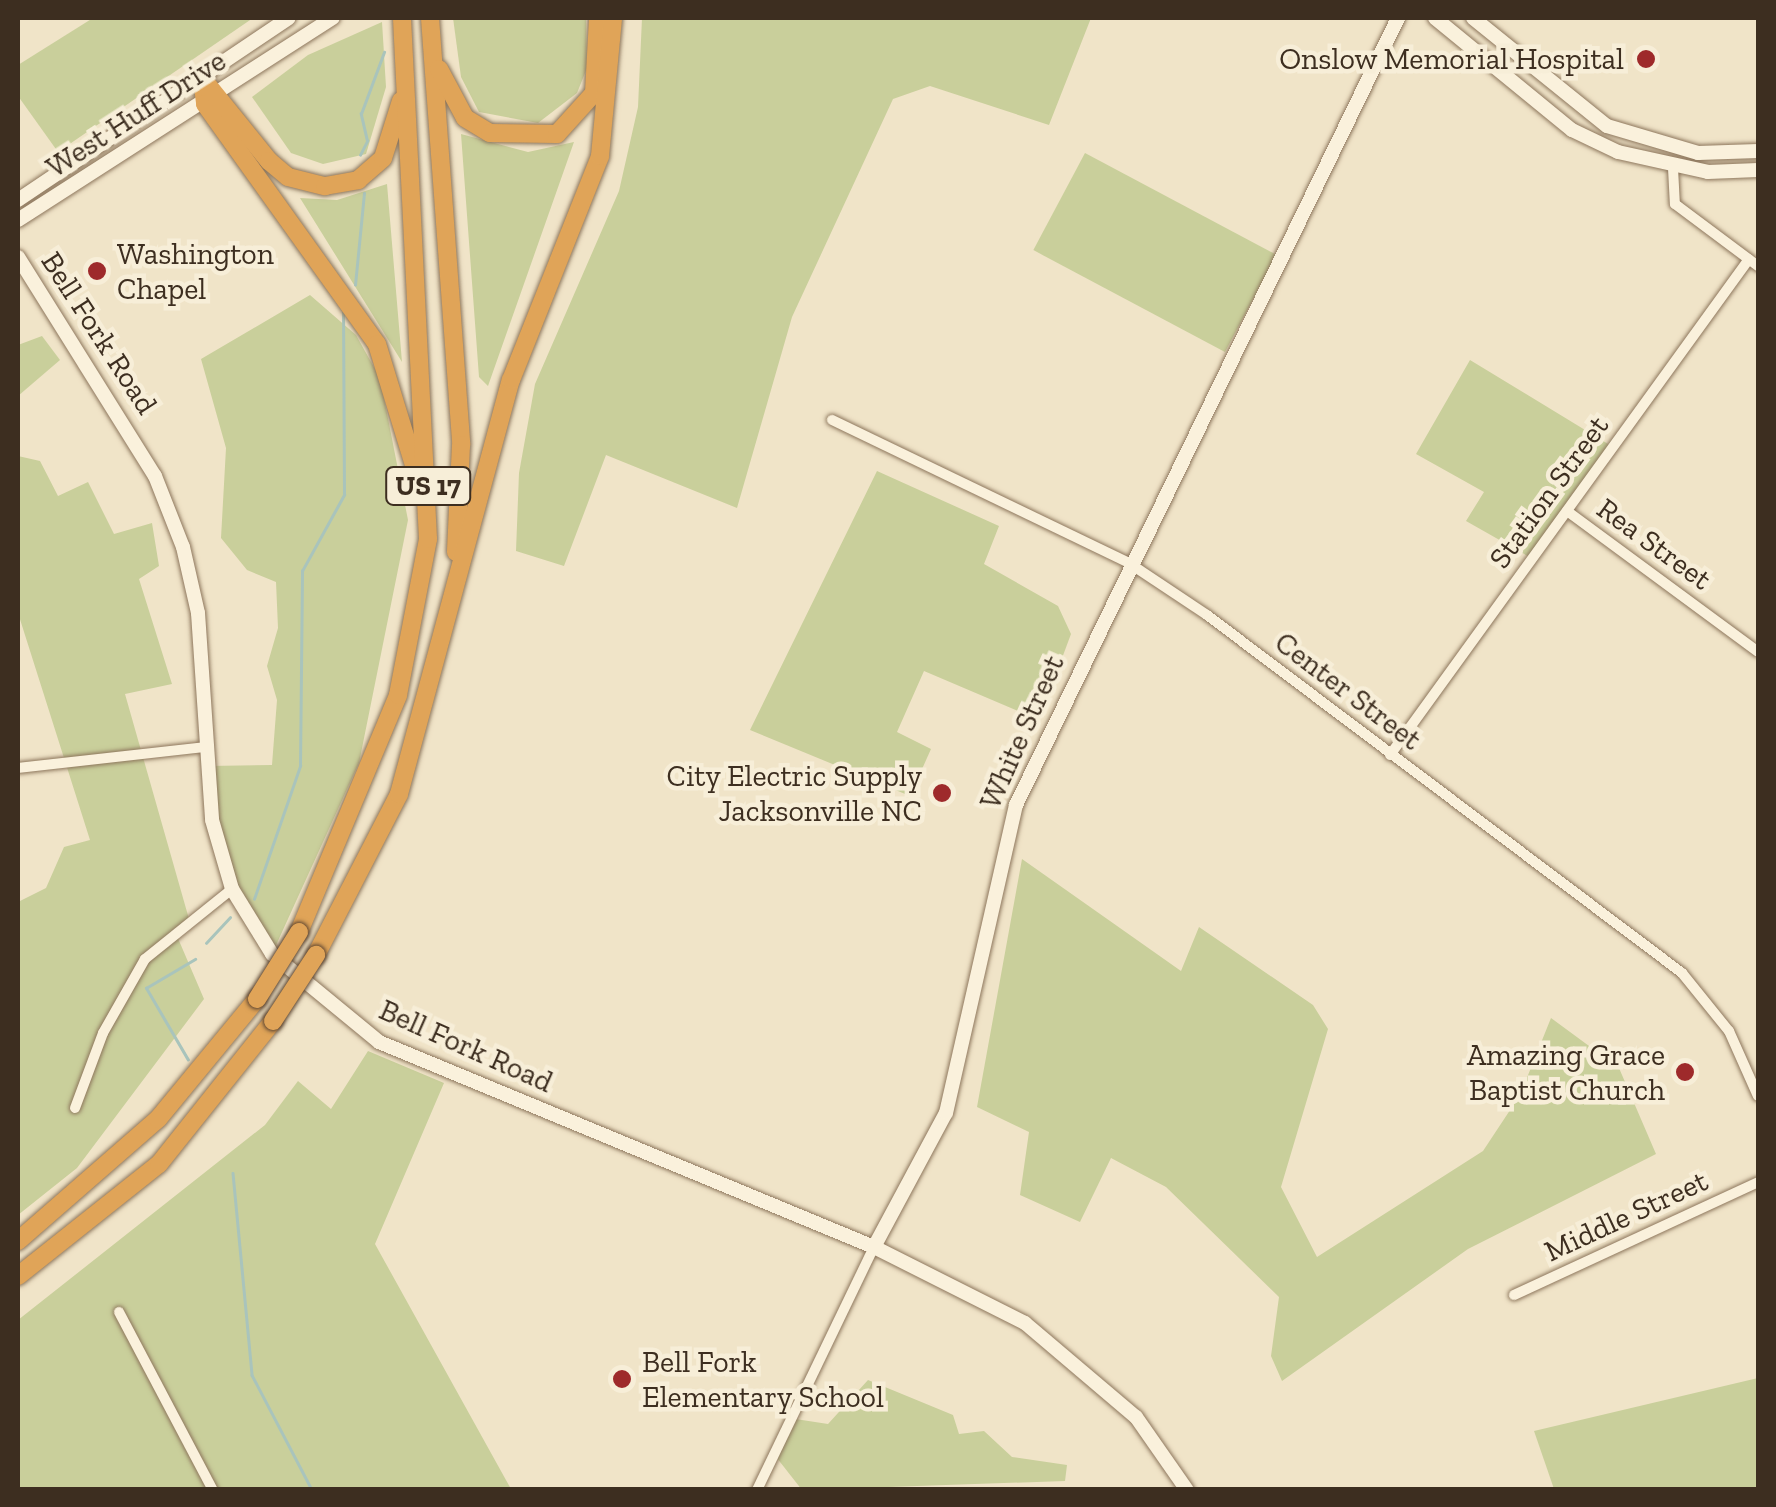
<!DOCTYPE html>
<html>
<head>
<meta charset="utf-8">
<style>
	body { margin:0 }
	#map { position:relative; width:1776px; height:1507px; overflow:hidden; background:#f0e4c8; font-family:"Zilla Slab",serif }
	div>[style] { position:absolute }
	.green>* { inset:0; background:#c9cf9b; transform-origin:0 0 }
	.stream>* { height:2.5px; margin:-1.25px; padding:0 1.25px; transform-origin:1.25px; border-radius:1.25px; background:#a9c4bc }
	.roads { filter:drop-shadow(0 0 2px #8d765c) drop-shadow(0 0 2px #8d765c) }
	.street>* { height:10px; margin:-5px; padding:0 5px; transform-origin:5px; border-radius:5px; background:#faf1dc }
	.secondary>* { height:14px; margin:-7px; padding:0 7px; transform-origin:7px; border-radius:7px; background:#faf1dc }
	.highway>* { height:18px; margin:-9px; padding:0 9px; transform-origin:9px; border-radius:9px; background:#e0a458 }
	.bridges { filter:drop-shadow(0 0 2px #5b4430) drop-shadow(0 0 2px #5b4430) }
	.highway-bridge>* { height:18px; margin:-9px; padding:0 9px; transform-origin:9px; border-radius:9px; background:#e0a458 }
	.dots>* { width:28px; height:28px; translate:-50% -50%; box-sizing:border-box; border:5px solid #f7eed8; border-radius:50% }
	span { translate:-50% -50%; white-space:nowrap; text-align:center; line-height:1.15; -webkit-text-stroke:9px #f7eed8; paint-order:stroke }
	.shield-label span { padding:2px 8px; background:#f7eed8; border:2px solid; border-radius:8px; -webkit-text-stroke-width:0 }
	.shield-label { font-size:28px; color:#3d2e20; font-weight:700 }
	.poi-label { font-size:30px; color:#3d2e20 }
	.right { translate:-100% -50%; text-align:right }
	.left { translate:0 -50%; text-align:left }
	.street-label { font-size:30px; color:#3d2e20 }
	.frame { position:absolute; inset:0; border:20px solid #3d2e20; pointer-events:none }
</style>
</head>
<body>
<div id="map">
	<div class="green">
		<i style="clip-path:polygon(93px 18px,253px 18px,58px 152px,18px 96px,18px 65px)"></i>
		<i style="clip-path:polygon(453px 18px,586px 18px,587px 68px,577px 93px,538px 123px,479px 112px,461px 77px)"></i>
		<i style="clip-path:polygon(642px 18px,1091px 18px,1049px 125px,930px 86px,893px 99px,792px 317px,737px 508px,606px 455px,564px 566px,516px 551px,519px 473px,535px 384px,619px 191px,638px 107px)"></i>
		<i style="clip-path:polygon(382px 22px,386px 87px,366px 154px,323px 164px,291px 153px,252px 97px,308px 55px)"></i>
		<i style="clip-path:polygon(461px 134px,528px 152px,574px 142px,488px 386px,479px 377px)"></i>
		<i style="left:1085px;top:153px;width:217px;height:110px;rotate:28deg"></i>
		<i style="clip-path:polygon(387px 184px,402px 362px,300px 198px,337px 200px)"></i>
		<i style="clip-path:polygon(310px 295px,356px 335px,380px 378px,408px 520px,359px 763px,272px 954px,232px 889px,208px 766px,272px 765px,277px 700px,267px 666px,278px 628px,276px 582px,247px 570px,221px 538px,226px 448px,201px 359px)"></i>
		<i style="clip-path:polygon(42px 336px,60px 360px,18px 396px,18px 345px)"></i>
		<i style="clip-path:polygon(1470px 360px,1613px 447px,1533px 559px,1466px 521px,1484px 492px,1416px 454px)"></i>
		<i style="clip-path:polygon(18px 456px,40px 461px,58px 496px,88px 482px,114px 534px,152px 523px,159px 566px,139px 579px,172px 684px,125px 694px,189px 919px,174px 929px,204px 999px,77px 1168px,18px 1215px,18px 902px,46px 888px,64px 847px,90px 840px,18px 613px)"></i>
		<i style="clip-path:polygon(877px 471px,999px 526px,984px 564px,1058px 606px,1071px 634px,1039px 720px,924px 671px,897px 732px,931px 749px,910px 796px,750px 730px)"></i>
		<i style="clip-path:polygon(1022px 859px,1181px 971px,1199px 927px,1313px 1005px,1328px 1029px,1281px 1187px,1317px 1257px,1483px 1151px,1520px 1095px,1551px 1018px,1619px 1068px,1656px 1154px,1468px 1249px,1282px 1381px,1271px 1356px,1279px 1297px,1166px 1187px,1111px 1158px,1080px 1222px,1020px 1195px,1029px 1132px,977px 1107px)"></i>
		<i style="clip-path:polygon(368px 1051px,444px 1083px,375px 1244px,511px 1489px,18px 1490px,18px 1320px,265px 1125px,298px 1081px,331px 1109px)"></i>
		<i style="clip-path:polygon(1758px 1378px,1758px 1489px,1554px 1489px,1534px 1431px)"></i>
		<i style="clip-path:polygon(868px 1380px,953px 1415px,959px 1434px,984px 1431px,1012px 1457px,1067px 1465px,1065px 1481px,802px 1490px,773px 1453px,789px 1418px,828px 1424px)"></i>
	</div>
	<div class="stream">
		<i style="left:360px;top:155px;width:16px;rotate:-63deg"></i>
		<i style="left:367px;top:141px;width:28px;rotate:-103deg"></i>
		<i style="left:361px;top:114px;width:66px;rotate:-69.6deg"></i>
		<i style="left:355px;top:285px;width:92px;rotate:-84.4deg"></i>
		<i style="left:254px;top:899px;width:141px;rotate:-70.9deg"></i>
		<i style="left:300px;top:766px;width:195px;rotate:-89.4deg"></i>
		<i style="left:302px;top:571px;width:87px;rotate:-61.1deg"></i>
		<i style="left:344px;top:495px;width:182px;rotate:-90.3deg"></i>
		<i style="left:206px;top:943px;width:35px;rotate:-47deg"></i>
		<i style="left:188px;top:1060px;width:83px;rotate:-120.3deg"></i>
		<i style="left:146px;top:988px;width:57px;rotate:-30.6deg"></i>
		<i style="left:233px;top:1173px;width:203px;rotate:84.6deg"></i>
		<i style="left:252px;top:1375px;width:130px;rotate:62.4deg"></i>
	</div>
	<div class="roads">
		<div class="street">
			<i style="left:1673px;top:168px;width:36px;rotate:87deg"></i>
			<i style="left:1675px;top:204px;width:104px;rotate:36.8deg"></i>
			<i style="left:832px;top:420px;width:330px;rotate:25.7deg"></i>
			<i style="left:1129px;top:563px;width:94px;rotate:33.7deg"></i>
			<i style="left:1207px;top:615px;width:595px;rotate:37deg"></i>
			<i style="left:1682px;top:973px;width:75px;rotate:51deg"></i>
			<i style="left:1729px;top:1031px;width:71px;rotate:66deg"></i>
			<i style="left:1567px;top:511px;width:237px;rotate:36.4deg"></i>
			<i style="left:1390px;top:755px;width:612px;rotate:-54.1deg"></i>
			<i style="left:18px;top:768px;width:189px;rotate:-6.4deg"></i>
			<i style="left:75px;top:1108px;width:80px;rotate:-69.5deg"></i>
			<i style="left:103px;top:1033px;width:85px;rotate:-60.4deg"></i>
			<i style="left:145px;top:959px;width:112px;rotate:-38.8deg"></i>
			<i style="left:1514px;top:1295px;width:269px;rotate:-24.8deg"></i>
			<i style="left:119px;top:1312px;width:201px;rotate:62.2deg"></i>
			<i style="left:757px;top:1490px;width:270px;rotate:-64.3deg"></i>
		</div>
		<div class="secondary">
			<i style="left:1435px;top:18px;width:177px;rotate:39.3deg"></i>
			<i style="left:1572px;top:130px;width:51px;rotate:25.6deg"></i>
			<i style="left:1618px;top:152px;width:92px;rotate:12.5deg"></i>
			<i style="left:1708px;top:172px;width:50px;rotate:-2.3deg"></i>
			<i style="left:1473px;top:18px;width:172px;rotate:38.9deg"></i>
			<i style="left:1607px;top:126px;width:95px;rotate:16.5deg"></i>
			<i style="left:1698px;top:153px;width:60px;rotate:-1.9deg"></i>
			<i style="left:18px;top:200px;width:326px;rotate:-33.9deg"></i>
			<i style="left:18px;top:220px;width:374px;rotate:-32.7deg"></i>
			<i style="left:18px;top:257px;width:258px;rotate:58deg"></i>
			<i style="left:155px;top:476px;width:76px;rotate:68.5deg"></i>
			<i style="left:183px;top:547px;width:68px;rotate:77.2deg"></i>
			<i style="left:198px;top:613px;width:207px;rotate:86.1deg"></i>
			<i style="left:212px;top:820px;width:72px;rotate:73.8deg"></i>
			<i style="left:232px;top:889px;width:76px;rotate:58.4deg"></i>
			<i style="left:272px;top:954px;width:139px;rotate:39.4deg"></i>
			<i style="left:379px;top:1042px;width:536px;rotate:22.5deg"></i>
			<i style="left:874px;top:1247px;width:169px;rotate:26.7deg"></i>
			<i style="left:1025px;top:1323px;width:145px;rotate:40.3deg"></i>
			<i style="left:1136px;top:1417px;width:89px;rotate:55.1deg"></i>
			<i style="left:874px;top:1247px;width:152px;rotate:-61.8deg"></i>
			<i style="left:946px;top:1113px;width:316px;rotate:-77.2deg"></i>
			<i style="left:1016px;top:805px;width:875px;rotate:-64.11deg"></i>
		</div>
		<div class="highway">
			<i style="left:430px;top:18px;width:428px;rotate:85.8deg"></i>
			<i style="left:461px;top:445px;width:107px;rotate:92.7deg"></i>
			<i style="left:439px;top:69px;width:55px;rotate:62deg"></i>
			<i style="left:465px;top:118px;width:29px;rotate:31deg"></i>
			<i style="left:490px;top:133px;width:67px;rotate:0.9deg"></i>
			<i style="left:557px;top:134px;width:55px;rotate:-47.9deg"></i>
			<i style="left:594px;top:93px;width:75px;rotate:-86.9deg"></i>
			<i style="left:202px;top:78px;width:26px;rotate:83deg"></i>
			<i style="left:205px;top:104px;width:295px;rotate:54.4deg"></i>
			<i style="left:377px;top:344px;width:147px;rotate:73deg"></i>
			<i style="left:202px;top:78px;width:107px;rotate:51.1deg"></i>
			<i style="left:269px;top:161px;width:25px;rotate:40deg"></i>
			<i style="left:288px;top:177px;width:38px;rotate:14deg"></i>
			<i style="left:325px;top:186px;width:34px;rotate:-10deg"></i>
			<i style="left:358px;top:180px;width:33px;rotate:-41deg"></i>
			<i style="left:383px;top:158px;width:60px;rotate:-72.5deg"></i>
			<i style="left:299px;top:932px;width:257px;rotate:-67.3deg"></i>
			<i style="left:398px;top:695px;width:159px;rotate:-79.1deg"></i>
			<i style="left:428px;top:539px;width:522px;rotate:-92.86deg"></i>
			<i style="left:316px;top:955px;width:181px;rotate:-62.7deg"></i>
			<i style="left:399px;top:794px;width:429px;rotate:-74.9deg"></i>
			<i style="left:511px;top:380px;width:241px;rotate:-68.3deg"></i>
			<i style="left:600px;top:156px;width:139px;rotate:-84.6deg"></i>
			<i style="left:18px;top:1241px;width:186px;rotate:-41.1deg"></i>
			<i style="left:158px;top:1119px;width:156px;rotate:-50.5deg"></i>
			<i style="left:18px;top:1276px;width:180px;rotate:-38.5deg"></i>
			<i style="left:159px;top:1164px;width:183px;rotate:-51.4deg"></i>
		</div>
	</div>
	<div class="bridges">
		<div class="highway-bridge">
			<i style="left:257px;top:999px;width:79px;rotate:-57.9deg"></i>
			<i style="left:273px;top:1021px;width:79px;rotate:-56.9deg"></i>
		</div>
	</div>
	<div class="dots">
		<i style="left:1646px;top:59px;background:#9e2a2b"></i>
		<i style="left:97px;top:271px;background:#9e2a2b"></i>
		<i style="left:942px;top:793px;background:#9e2a2b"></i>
		<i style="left:1685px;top:1072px;background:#9e2a2b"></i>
		<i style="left:622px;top:1379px;background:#9e2a2b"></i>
	</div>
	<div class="shield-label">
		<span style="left:428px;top:486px">US 17</span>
	</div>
	<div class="poi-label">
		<span class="right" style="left:1624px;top:59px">Onslow Memorial Hospital</span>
		<span class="left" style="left:117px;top:271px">Washington<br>Chapel</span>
		<span class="right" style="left:922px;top:793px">City Electric Supply<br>Jacksonville NC</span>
		<span class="right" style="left:1665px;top:1072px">Amazing Grace<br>Baptist Church</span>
		<span class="left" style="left:642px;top:1379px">Bell Fork<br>Elementary School</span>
	</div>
	<div class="street-label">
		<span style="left:136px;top:114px;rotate:-33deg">West Huff Drive</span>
		<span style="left:99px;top:333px;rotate:57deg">Bell Fork Road</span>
		<span style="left:1549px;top:492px;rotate:-54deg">Station Street</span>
		<span style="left:1654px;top:544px;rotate:36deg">Rea Street</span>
		<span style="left:1348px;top:691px;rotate:37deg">Center Street</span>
		<span style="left:1022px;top:732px;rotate:-66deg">White Street</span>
		<span style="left:466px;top:1046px;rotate:24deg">Bell Fork Road</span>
		<span style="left:1626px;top:1216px;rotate:-25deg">Middle Street</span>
	</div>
	<div class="frame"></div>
</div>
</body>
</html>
